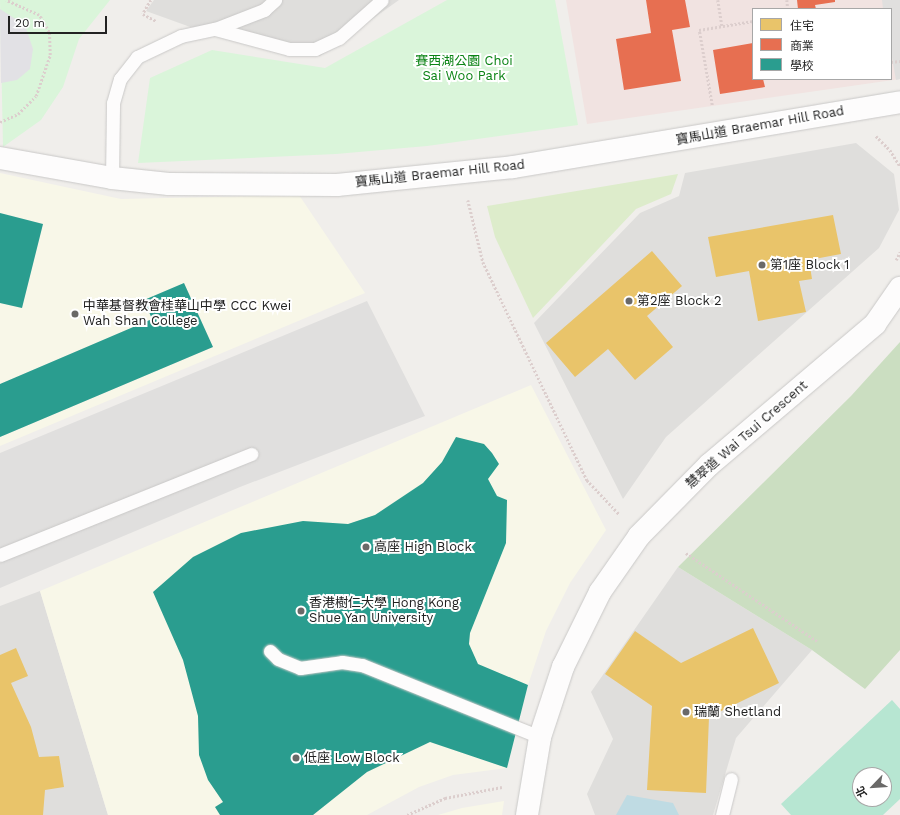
<!DOCTYPE html>
<html>
<head>
<meta charset="utf-8">
<style>
	body { margin:0 }
	#map { position:relative; width:900px; height:815px; overflow:hidden; background:#f0eeeb; font-family:"Work Sans","Noto Sans TC",sans-serif }
	div>[style] { position:absolute }
	.residential>* { inset:0; background:#dfdedc }
	.commercial>* { inset:0; background:#f1e3e1 }
	.education>* { inset:0; background:#f8f7e8 }
	.grass>* { inset:0; background:#ddeccb }
	.forest>* { inset:0; background:#cbdec1 }
	.park>* { inset:0; background:#daf5da }
	.pitch>* { inset:0; background:#b7e6d2 }
	.parking>* { inset:0; background:#e0dfde }
	.plaza>* { inset:0; background:#e2e1e5 }
	.water>* { inset:0; background:#bfdbe3 }
	.homes>* { inset:0; background:#e9c46a }
	.shops>* { inset:0; background:#e76f51 }
	.schools>* { inset:0; background:#2a9d8f }
	.path>* { height:2.5px; margin-top:-1.25px; transform-origin:0; background:repeating-linear-gradient(90deg,#dccecd 0 2px,transparent 0 4px) }
	.roads { filter:drop-shadow(0 0 1px #c9c8c7) drop-shadow(0 0 1px #c9c8c7) }
	.service>* { height:13px; margin:-6.5px; padding:0 6.5px; transform-origin:6.5px; border-radius:6.5px; background:#fdfcfc }
	.minor>* { height:22px; margin:-11px; padding:0 11px; transform-origin:11px; border-radius:11px; background:#fdfcfc }
	.tertiary>* { height:22px; margin:-11px; padding:0 11px; transform-origin:11px; border-radius:11px; background:#fdfcfc }
	.dots>* { width:11px; height:11px; translate:-50% -50%; box-sizing:border-box; border:2px solid #fff; border-radius:50% }
	span { translate:-50% -50%; white-space:nowrap; text-align:center; line-height:1.15; -webkit-text-stroke:4px #fff; paint-order:stroke }
	.park-label { font-size:13px; color:#0c8416 }
	.street-label { font-size:13px; color:#222 }
	.poi-label { font-size:13px; color:#222 }
	.left { translate:0 -50%; text-align:left }
	.legend { position:absolute; left:752px; top:8px; width:140px; height:72px; box-sizing:border-box; background:#fff; border:1px solid #a7a7a7; margin:0; padding:5px 7px; list-style:none; font-size:12px; color:#222 }
	.legend li { display:flex; align-items:center; gap:8px; height:20px }
	.legend b { width:20px; border:1px solid #a7a7a7 }
	.north { position:absolute; left:852px; top:767px; width:40px; height:40px; box-sizing:border-box; background:#fff; border:1px solid #a7a7a7; border-radius:50%; rotate:245deg; font-size:11px; font-weight:700; line-height:16px; text-align:center; color:#222 }
	.north::after { content:''; display:block; margin:auto; width:14px; height:18px; background:#6a6968; clip-path:polygon(50% 0,100% 100%,50% 72%,0 100%) }
	.scale { position:absolute; left:8px; top:16px; width:99px; height:18px; box-sizing:border-box; border:2px solid #222; border-top:0; padding-left:5px; font-size:12px; line-height:14px; white-space:nowrap; color:#222; -webkit-text-stroke:3px #fff; paint-order:stroke }
</style>
</head>
<body>
<div id="map">
	<div class="residential">
		<i style="clip-path:polygon(154px 0,399px 0,320px 56px,207px 33px,146px 11px)"></i>
		<i style="clip-path:polygon(856px 143px,894px 174px,899px 210px,879px 248px,666px 437px,623px 499px,534px 323px,640px 213px,679px 196px,685px 173px)"></i>
		<i style="clip-path:polygon(678px 567px,812px 650px,736px 738px,713px 815px,595px 815px,587px 794px,613px 739px,591px 692px)"></i>
		<i style="clip-path:polygon(40px 591px,108px 815px,0 815px,0 606px)"></i>
	</div>
	<div class="commercial">
		<i style="clip-path:polygon(evenodd,566px 0,900px 0,900px 79px,587px 124px,566px 0,753px 9px,891px 9px,891px 79px,753px 79px,753px 9px)"></i>
	</div>
	<div class="education">
		<i style="clip-path:polygon(0 173px,121px 199px,299px 195px,365px 293px,0 446px,0 437px,213px 347px,184px 283px,144px 300px,152px 319px,0 384px,0 303px,22px 308px,43px 224px,0 213px)"></i>
		<i style="clip-path:polygon(531px 385px,606px 530px,570px 583px,546px 631px,528px 685px,507px 768px,453px 775px,419px 787px,367px 815px,108px 815px,40px 591px)"></i>
		<i style="clip-path:polygon(504px 801px,502px 815px,438px 815px,462px 808px)"></i>
	</div>
	<div class="grass">
		<i style="clip-path:polygon(678px 174px,671px 194px,636px 209px,533px 318px,495px 237px,487px 206px)"></i>
	</div>
	<div class="forest">
		<i style="clip-path:polygon(900px 342px,900px 650px,865px 689px,812px 650px,678px 567px,851px 396px)"></i>
	</div>
	<div class="park">
		<i style="clip-path:polygon(0 0,110px 0,79px 39px,63px 87px,41px 120px,3px 147px)"></i>
		<i style="clip-path:polygon(447px 0,555px 0,578px 125px,427px 146px,336px 154px,138px 163px,150px 78px,212px 50px,325px 68px)"></i>
	</div>
	<div class="pitch">
		<i style="clip-path:polygon(evenodd,892px 700px,900px 709px,900px 799px,883px 815px,791px 815px,781px 804px,892px 700px,860px 775px,884px 775px,884px 799px,860px 799px,860px 775px)"></i>
	</div>
	<div class="parking">
		<i style="clip-path:polygon(882px 0,900px 0,900px 79px,896px 80px,891px 52px,891px 9px,883px 9px)"></i>
		<i style="clip-path:polygon(367px 301px,425px 416px,240px 487px,0 588px,0 453px)"></i>
	</div>
	<div class="plaza">
		<i style="clip-path:polygon(0 9px,25px 25px,33px 49px,30px 69px,17px 80px,1px 83px)"></i>
	</div>
	<div class="water">
		<i style="clip-path:polygon(627px 795px,673px 803px,679px 815px,616px 815px)"></i>
	</div>
	<div class="homes">
		<i style="clip-path:polygon(833px 215px,841px 254px,809px 260px,812px 279px,799px 281px,806px 312px,758px 321px,749px 271px,716px 277px,708px 237px)"></i>
		<i style="clip-path:polygon(652px 251px,682px 286px,647px 316px,673px 347px,635px 380px,608px 349px,575px 377px,546px 343px)"></i>
		<i style="clip-path:polygon(753px 628px,779px 683px,709px 717px,706px 793px,647px 790px,652px 706px,605px 674px,635px 631px,681px 663px)"></i>
		<i style="clip-path:polygon(16px 648px,28px 676px,11px 683px,31px 727px,39px 757px,59px 756px,64px 787px,45px 790px,43px 815px,0 815px,0 655px)"></i>
	</div>
	<div class="shops">
		<i style="clip-path:polygon(646px 0,685px 0,690px 27px,672px 30px,681px 81px,624px 90px,616px 39px,651px 33px)"></i>
		<i style="clip-path:polygon(797px 0,835px 0,835px 2px,815px 5px,816px 9px,798px 9px)"></i>
		<i style="clip-path:polygon(753px 43px,753px 79px,763px 79px,765px 87px,720px 94px,713px 50px)"></i>
	</div>
	<div class="schools">
		<i style="clip-path:polygon(0 213px,43px 224px,22px 308px,0 303px)"></i>
		<i style="clip-path:polygon(184px 283px,213px 347px,0 437px,0 384px,152px 319px,144px 300px)"></i>
		<i style="clip-path:polygon(456px 437px,484px 444px,492px 453px,499px 464px,488px 479px,497px 496px,507px 500px,506px 543px,470px 633px,469px 644px,478px 664px,528px 685px,507px 768px,430px 742px,367px 772px,313px 815px,220px 815px,215px 807px,223px 802px,208px 780px,199px 755px,198px 716px,183px 660px,153px 592px,193px 557px,241px 533px,303px 521px,348px 524px,375px 515px,423px 483px,442px 462px)"></i>
	</div>
	<div class="path">
		<i style="left:151px;top:0;width:16px;rotate:120deg"></i>
		<i style="left:143px;top:14px;width:15px;rotate:28deg"></i>
		<i style="left:718px;top:0;width:26px;rotate:81deg"></i>
		<i style="left:787px;top:0;width:9px;rotate:84deg"></i>
		<i style="left:891px;top:62px;width:9px;rotate:-6deg"></i>
		<i style="left:712px;top:105px;width:76px;rotate:-99.8deg"></i>
		<i style="left:699px;top:30px;width:55px;rotate:-9.5deg"></i>
		<i style="left:0;top:122px;width:20px;rotate:-24deg"></i>
		<i style="left:18px;top:114px;width:25px;rotate:-45deg"></i>
		<i style="left:36px;top:96px;width:43px;rotate:-71.1deg"></i>
		<i style="left:50px;top:55px;width:23px;rotate:-92deg"></i>
		<i style="left:49px;top:32px;width:20px;rotate:-120deg"></i>
		<i style="left:39px;top:15px;width:36px;rotate:-156deg"></i>
		<i style="left:876px;top:136px;width:20px;rotate:45deg"></i>
		<i style="left:890px;top:150px;width:19px;rotate:58deg"></i>
		<i style="left:468px;top:200px;width:64px;rotate:76.4deg"></i>
		<i style="left:483px;top:262px;width:242px;rotate:64.5deg"></i>
		<i style="left:587px;top:480px;width:48px;rotate:46.7deg"></i>
		<i style="left:896px;top:260px;width:9px;rotate:-63deg"></i>
		<i style="left:686px;top:553px;width:158px;rotate:33.9deg"></i>
		<i style="left:407px;top:815px;width:42px;rotate:-24.1deg"></i>
		<i style="left:445px;top:798px;width:58px;rotate:-10.9deg"></i>
	</div>
	<div class="roads">
		<div class="service">
			<i style="left:215px;top:29px;width:53px;rotate:-21.2deg"></i>
			<i style="left:264px;top:10px;width:15px;rotate:-42deg"></i>
			<i style="left:112px;top:178px;width:75px;rotate:-89.2deg"></i>
			<i style="left:113px;top:103px;width:25px;rotate:-74deg"></i>
			<i style="left:120px;top:79px;width:28px;rotate:-52deg"></i>
			<i style="left:137px;top:57px;width:49px;rotate:-25.5deg"></i>
			<i style="left:181px;top:36px;width:35px;rotate:-12deg"></i>
			<i style="left:215px;top:29px;width:77px;rotate:15.1deg"></i>
			<i style="left:289px;top:49px;width:26px"></i>
			<i style="left:315px;top:49px;width:26px;rotate:-25deg"></i>
			<i style="left:339px;top:38px;width:57px;rotate:-41.5deg"></i>
			<i style="left:0;top:555px;width:271px;rotate:-21.9deg"></i>
			<i style="left:270px;top:651px;width:11px;rotate:45deg"></i>
			<i style="left:278px;top:659px;width:24px;rotate:22deg"></i>
			<i style="left:300px;top:668px;width:42px;rotate:-8.1deg"></i>
			<i style="left:342px;top:662px;width:20px;rotate:9deg"></i>
			<i style="left:362px;top:665px;width:192px;rotate:22deg"></i>
			<i style="left:722px;top:815px;width:37px;rotate:-76deg"></i>
		</div>
		<div class="minor">
			<i style="left:527px;top:815px;width:79px;rotate:-80.5deg"></i>
			<i style="left:540px;top:737px;width:74px;rotate:-71.8deg"></i>
			<i style="left:563px;top:667px;width:84px;rotate:-63.7deg"></i>
			<i style="left:600px;top:592px;width:68px;rotate:-55.1deg"></i>
			<i style="left:639px;top:536px;width:100px;rotate:-45.4deg"></i>
			<i style="left:709px;top:465px;width:218px;rotate:-40.3deg"></i>
			<i style="left:875px;top:324px;width:44px;rotate:-55.2deg"></i>
		</div>
		<div class="tertiary">
			<i style="left:0;top:158px;width:114px;rotate:10.1deg"></i>
			<i style="left:112px;top:178px;width:57px;rotate:6deg"></i>
			<i style="left:169px;top:184px;width:168px;rotate:0.3deg"></i>
			<i style="left:337px;top:185px;width:177px;rotate:-5.8deg"></i>
			<i style="left:513px;top:167px;width:392px;rotate:-9.5deg"></i>
		</div>
	</div>
	<div class="dots">
		<i style="left:762px;top:265px;background:#6a6968"></i>
		<i style="left:629px;top:301px;background:#6a6968"></i>
		<i style="left:75px;top:314px;background:#6a6968"></i>
		<i style="left:366px;top:547px;background:#6a6968"></i>
		<i style="left:301px;top:611px;background:#6a6968"></i>
		<i style="left:686px;top:712px;background:#6a6968"></i>
		<i style="left:296px;top:758px;background:#6a6968"></i>
	</div>
	<div class="park-label">
		<span style="left:464px;top:69px">賽西湖公園 Choi<br>Sai Woo Park</span>
	</div>
	<div class="street-label">
		<span style="left:760px;top:126px;rotate:-10deg">寶馬山道 Braemar Hill Road</span>
		<span style="left:440px;top:174px;rotate:-6deg">寶馬山道 Braemar Hill Road</span>
		<span style="left:747px;top:435px;rotate:-41deg">慧翠道 Wai Tsui Crescent</span>
	</div>
	<div class="poi-label">
		<span class="left" style="left:770px;top:265px">第1座 Block 1</span>
		<span class="left" style="left:637px;top:301px">第2座 Block 2</span>
		<span class="left" style="left:83px;top:314px">中華基督教會桂華山中學 CCC Kwei<br>Wah Shan College</span>
		<span class="left" style="left:374px;top:547px">高座 High Block</span>
		<span class="left" style="left:309px;top:611px">香港樹仁大學 Hong Kong<br>Shue Yan University</span>
		<span class="left" style="left:694px;top:712px">瑞蘭 Shetland</span>
		<span class="left" style="left:304px;top:758px">低座 Low Block</span>
	</div>
	<ul class="legend">
	<li><b style="height:11px;background:#e9c46a"></b>住宅</li>
	<li><b style="height:11px;background:#e76f51"></b>商業</li>
	<li><b style="height:11px;background:#2a9d8f"></b>學校</li>
	</ul>
	<div class="north">北</div>
	<div class="scale">20 m</div>
</div>
</body>
</html>
